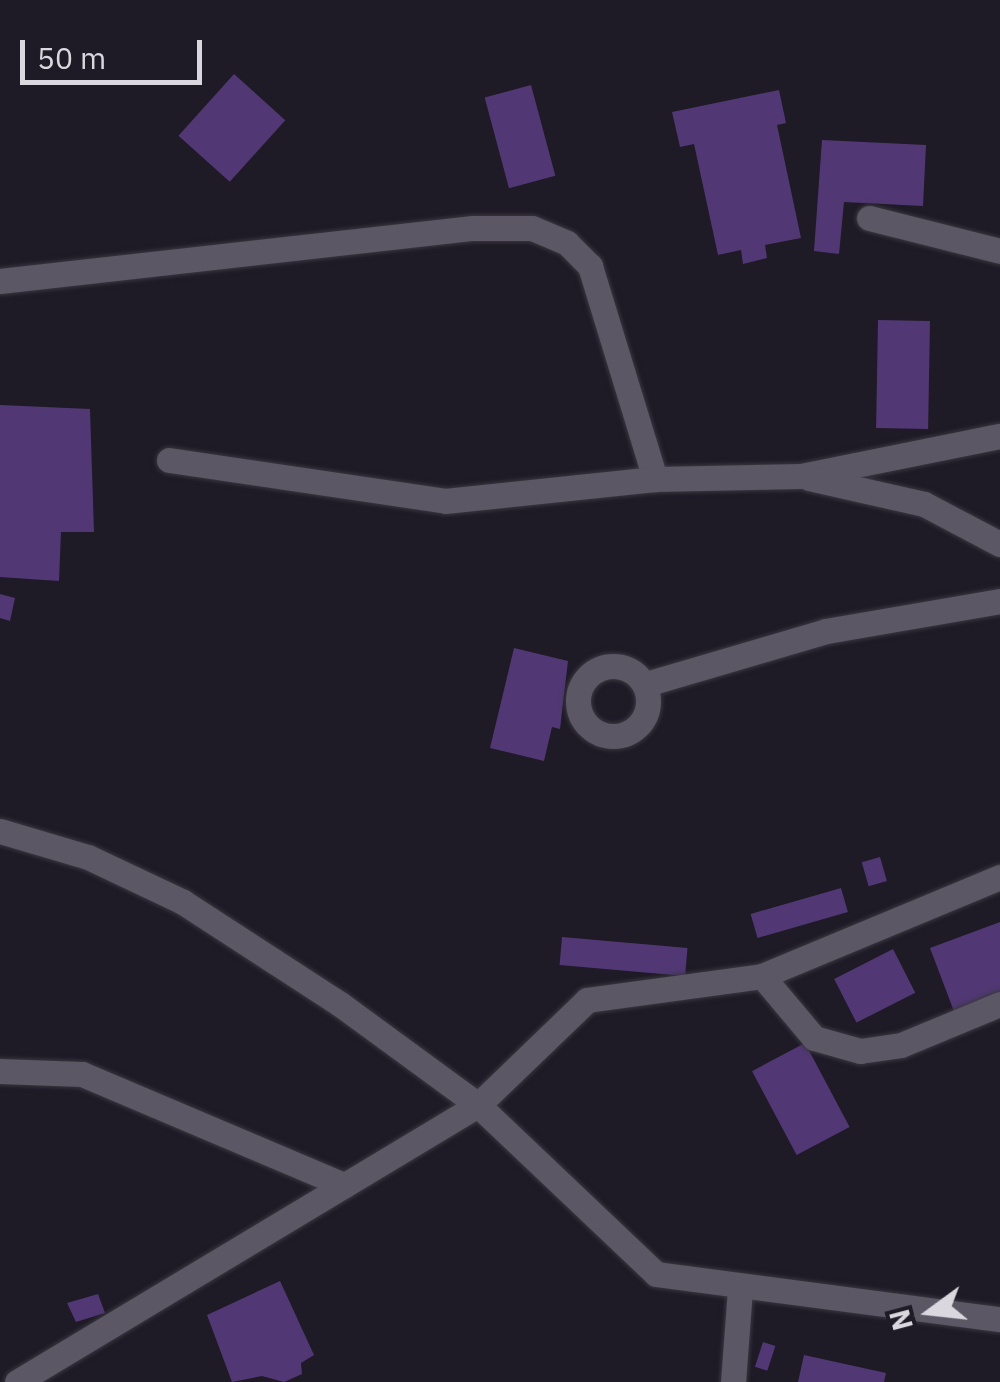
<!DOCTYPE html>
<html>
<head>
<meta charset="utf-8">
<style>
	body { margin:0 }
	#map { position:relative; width:1000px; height:1382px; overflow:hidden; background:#1e1a26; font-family:"IBM Plex Sans",sans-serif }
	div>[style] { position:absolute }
	.building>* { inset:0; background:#513874; transform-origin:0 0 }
	.roads { filter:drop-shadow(0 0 2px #3a3740) drop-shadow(0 0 2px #3a3740) }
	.minor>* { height:25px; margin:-12.5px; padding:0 12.5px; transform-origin:12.5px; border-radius:12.5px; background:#5b5765 }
	.minor>.ring { margin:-12.5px; padding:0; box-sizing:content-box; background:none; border:25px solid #5b5765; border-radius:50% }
	span { translate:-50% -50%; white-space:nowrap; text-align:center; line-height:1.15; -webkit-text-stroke:8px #1e1a26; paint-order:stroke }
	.north { position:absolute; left:880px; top:1262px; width:100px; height:100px; -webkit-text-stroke:8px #1e1a26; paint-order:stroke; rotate:255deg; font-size:28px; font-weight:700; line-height:40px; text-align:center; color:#dad7df }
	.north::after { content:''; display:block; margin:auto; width:35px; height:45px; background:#dad7df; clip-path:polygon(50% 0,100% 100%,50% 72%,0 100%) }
	.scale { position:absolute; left:20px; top:40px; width:182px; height:45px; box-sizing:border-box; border:5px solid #dad7df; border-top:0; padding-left:12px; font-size:30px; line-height:35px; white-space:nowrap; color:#dad7df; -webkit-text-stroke:8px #1e1a26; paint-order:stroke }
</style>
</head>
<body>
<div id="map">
	<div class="building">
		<i style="left:234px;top:74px;width:69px;height:83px;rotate:42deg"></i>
		<i style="left:531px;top:85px;width:94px;height:48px;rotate:75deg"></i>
		<i style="clip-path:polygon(779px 90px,786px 123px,777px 125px,801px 238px,765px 245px,767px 258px,743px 264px,741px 250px,718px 255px,694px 144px,680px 147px,672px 112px)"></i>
		<i style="clip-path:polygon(822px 140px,926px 145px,923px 206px,844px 202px,839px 254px,814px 251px)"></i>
		<i style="left:878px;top:320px;width:52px;height:108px;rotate:1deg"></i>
		<i style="clip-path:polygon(0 405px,90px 409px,94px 532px,61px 532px,59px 581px,0 577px)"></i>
		<i style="clip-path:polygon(0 594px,15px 598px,10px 621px,0 618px)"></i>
		<i style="clip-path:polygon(514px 648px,568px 661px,560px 729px,552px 727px,544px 761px,490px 748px)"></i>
		<i style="left:880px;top:857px;width:25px;height:19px;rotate:74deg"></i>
		<i style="left:841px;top:888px;width:25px;height:94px;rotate:74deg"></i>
		<i style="clip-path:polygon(1000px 922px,1000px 997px,955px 1014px,930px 948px)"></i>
		<i style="left:562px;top:937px;width:126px;height:28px;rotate:5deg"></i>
		<i style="left:893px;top:949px;width:49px;height:66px;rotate:63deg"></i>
		<i style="left:805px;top:1043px;width:95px;height:60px;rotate:62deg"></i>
		<i style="clip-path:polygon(280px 1281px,314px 1355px,301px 1363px,302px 1374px,284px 1382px,262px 1376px,232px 1382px,207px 1315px)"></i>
		<i style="clip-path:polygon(98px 1294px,105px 1313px,76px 1322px,67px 1303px)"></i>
		<i style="left:763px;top:1342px;width:13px;height:26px;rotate:18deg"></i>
		<i style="clip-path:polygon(804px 1355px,886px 1373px,884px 1382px,798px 1382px)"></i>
	</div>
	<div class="roads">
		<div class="minor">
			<i style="left:869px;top:218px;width:135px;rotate:14.1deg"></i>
			<i style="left:0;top:281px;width:476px;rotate:-6.4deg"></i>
			<i style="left:473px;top:228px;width:59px"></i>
			<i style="left:532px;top:228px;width:38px;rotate:23deg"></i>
			<i style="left:567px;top:243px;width:33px;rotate:45deg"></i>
			<i style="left:590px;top:266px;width:223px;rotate:73deg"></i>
			<i style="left:655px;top:479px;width:146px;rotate:-1.2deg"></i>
			<i style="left:801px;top:476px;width:203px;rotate:-11.4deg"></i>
			<i style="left:169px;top:460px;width:279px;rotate:8.4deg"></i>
			<i style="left:445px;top:501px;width:211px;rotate:-6deg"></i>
			<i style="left:809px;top:478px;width:118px;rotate:12.7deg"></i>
			<i style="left:924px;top:504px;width:86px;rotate:27.8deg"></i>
			<i class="ring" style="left:578px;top:666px;width:45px;height:45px"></i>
			<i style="left:646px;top:684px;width:188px;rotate:-16.4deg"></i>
			<i style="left:826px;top:631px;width:177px;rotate:-9.8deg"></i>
			<i style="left:0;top:831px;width:92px;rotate:16.5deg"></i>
			<i style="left:88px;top:857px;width:105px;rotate:25.3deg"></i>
			<i style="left:183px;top:902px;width:187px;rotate:33deg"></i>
			<i style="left:340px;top:1004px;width:171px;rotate:36.2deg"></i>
			<i style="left:478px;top:1105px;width:245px;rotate:43.5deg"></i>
			<i style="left:656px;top:1274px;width:347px;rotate:7.5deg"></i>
			<i style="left:762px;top:976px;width:81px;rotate:50deg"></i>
			<i style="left:814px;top:1038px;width:48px;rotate:15.8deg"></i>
			<i style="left:860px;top:1051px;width:41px;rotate:-8.3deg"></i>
			<i style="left:901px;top:1045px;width:107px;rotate:-22.5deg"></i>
			<i style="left:0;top:1071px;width:82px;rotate:2.1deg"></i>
			<i style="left:82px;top:1074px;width:285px;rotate:23deg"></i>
			<i style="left:17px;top:1382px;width:538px;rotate:-31deg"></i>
			<i style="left:478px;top:1105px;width:151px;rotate:-43.9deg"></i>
			<i style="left:587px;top:1000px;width:177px;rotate:-7.8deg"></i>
			<i style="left:762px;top:976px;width:258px;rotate:-22.6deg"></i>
			<i style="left:733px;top:1382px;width:93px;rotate:-85.7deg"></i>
		</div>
	</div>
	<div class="north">N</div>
	<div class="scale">50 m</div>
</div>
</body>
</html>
